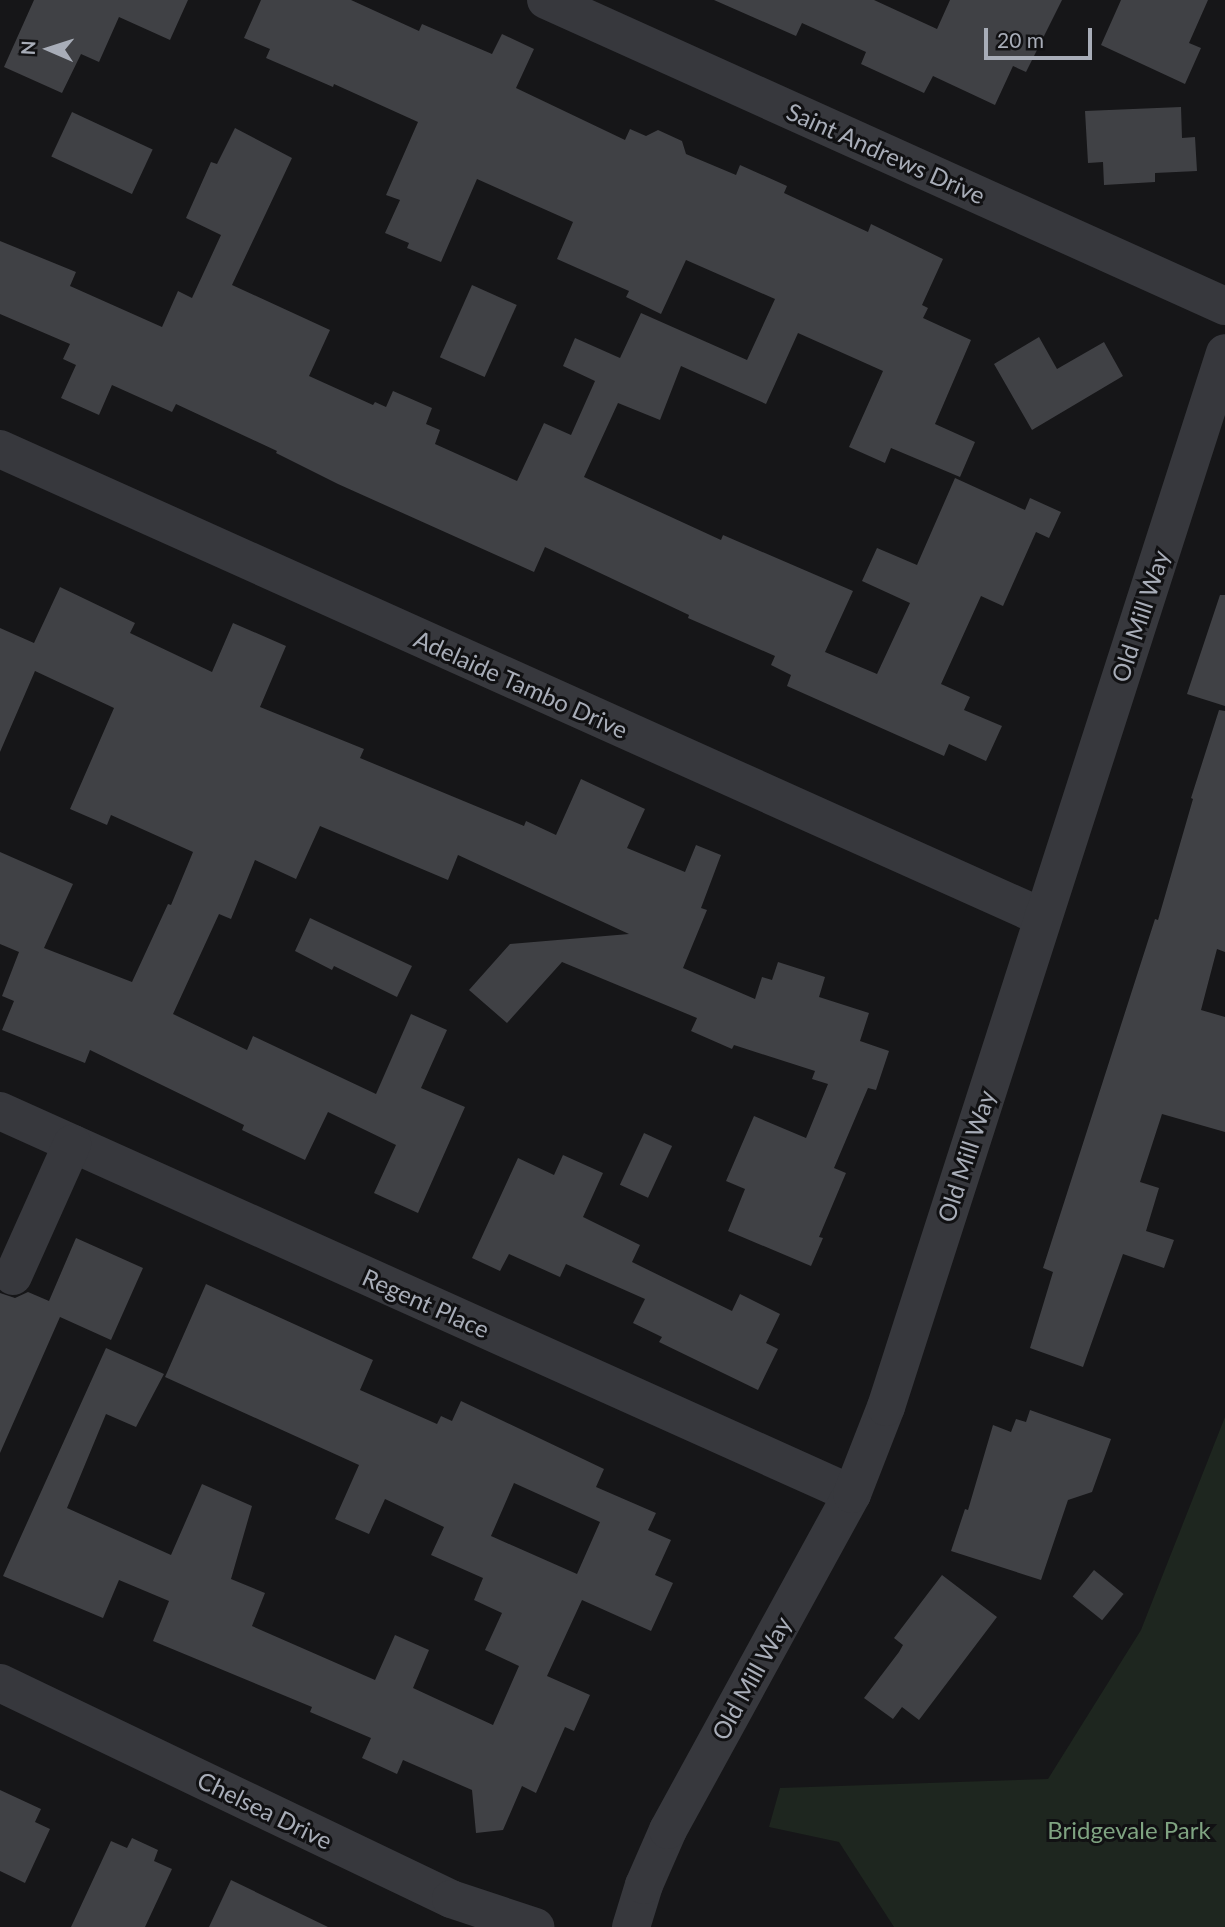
<!DOCTYPE html>
<html>
<head>
<meta charset="utf-8">
<style>
	body { margin:0 }
	#map { position:relative; width:1225px; height:1927px; overflow:hidden; background:#161618; font-family:Lato,sans-serif }
	div>[style] { position:absolute }
	.green>* { inset:0; background:#1e261f }
	.building>* { inset:0; background:#404145; transform-origin:0 0 }
	.minor>* { height:38px; margin:-19px; padding:0 19px; transform-origin:19px; border-radius:19px; background:#37383d }
	span { translate:-50% -50%; white-space:nowrap; text-align:center; line-height:1.15; -webkit-text-stroke:6px #111113; paint-order:stroke }
	.street-label { font-size:24px; color:#a8adb8 }
	.park-label { font-size:24px; color:#7fa381 }
	.north { position:absolute; left:14px; top:14px; width:70px; height:70px; -webkit-text-stroke:5px #111113; paint-order:stroke; rotate:273deg; font-size:19px; font-weight:700; line-height:28px; text-align:center; color:#a8adb8 }
	.north::after { content:''; display:block; margin:auto; width:24px; height:32px; background:#a8adb8; clip-path:polygon(50% 0,100% 100%,50% 72%,0 100%) }
	.scale { position:absolute; left:984px; top:28px; width:108px; height:32px; box-sizing:border-box; border:4px solid #a8adb8; border-top:0; padding-left:9px; font-size:21px; line-height:24px; white-space:nowrap; color:#a8adb8; -webkit-text-stroke:5px #111113; paint-order:stroke }
</style>
</head>
<body>
<div id="map">
	<div class="green">
		<i style="clip-path:polygon(1225px 1417px,1225px 1927px,894px 1927px,839px 1842px,769px 1827px,780px 1788px,1048px 1779px,1141px 1630px)"></i>
	</div>
	<div class="building">
		<i style="clip-path:polygon(34px 0,188px 0,170px 40px,119px 17px,99px 62px,81px 54px,62px 93px,4px 67px)"></i>
		<i style="clip-path:polygon(261px 0,351px 0,419px 31px,422px 24px,492px 54px,502px 34px,534px 49px,516px 88px,625px 140px,630px 129px,646px 136px,658px 130px,682px 141px,686px 154px,736px 175px,740px 165px,787px 186px,784px 193px,868px 232px,871px 224px,943px 259px,922px 305px,928px 308px,923px 318px,971px 340px,935px 424px,975px 442px,960px 477px,891px 448px,885px 463px,849px 447px,883px 371px,798px 333px,766px 404px,681px 366px,660px 420px,618px 403px,584px 477px,721px 540px,723px 535px,853px 591px,825px 652px,877px 674px,910px 603px,862px 581px,877px 548px,917px 565px,955px 478px,1025px 510px,1030px 498px,1061px 512px,1049px 538px,1036px 532px,1003px 606px,981px 596px,941px 684px,970px 697px,964px 710px,1002px 726px,986px 761px,949px 744px,944px 756px,787px 686px,791px 675px,771px 665px,775px 656px,688px 618px,689px 615px,545px 547px,534px 572px,338px 484px,276px 453px,277px 451px,176px 404px,172px 412px,112px 385px,99px 415px,61px 398px,76px 365px,63px 359px,70px 344px,0 314px,0 241px,76px 272px,70px 286px,162px 327px,178px 291px,192px 298px,221px 235px,186px 218px,211px 162px,217px 164px,235px 128px,292px 158px,232px 285px,330px 330px,309px 376px,373px 405px,375px 402px,386px 407px,393px 391px,432px 408px,426px 424px,440px 430px,435px 444px,517px 481px,544px 423px,571px 435px,595px 381px,563px 366px,575px 338px,620px 358px,641px 313px,747px 360px,775px 299px,686px 260px,661px 314px,626px 297px,629px 291px,557px 259px,573px 222px,477px 179px,441px 262px,407px 248px,409px 243px,385px 233px,400px 200px,386px 195px,418px 122px,334px 84px,333px 87px,266px 58px,270px 49px,244px 38px)"></i>
		<i style="clip-path:polygon(714px 0,874px 0,937px 29px,950px 0,1062px 0,1026px 72px,1013px 66px,995px 105px,933px 76px,924px 93px,861px 64px,866px 52px,802px 23px,796px 36px)"></i>
		<i style="clip-path:polygon(1121px 0,1208px 0,1189px 43px,1201px 48px,1185px 84px,1101px 45px)"></i>
		<i style="clip-path:polygon(1181px 107px,1182px 138px,1195px 137px,1197px 171px,1155px 173px,1155px 182px,1104px 185px,1103px 162px,1088px 163px,1085px 111px)"></i>
		<i style="left:72px;top:112px;width:89px;height:49px;rotate:25deg"></i>
		<i style="left:472px;top:285px;width:49px;height:79px;rotate:24deg"></i>
		<i style="clip-path:polygon(1039px 337px,1057px 369px,1104px 342px,1123px 376px,1032px 430px,994px 364px)"></i>
		<i style="clip-path:polygon(60px 587px,135px 623px,130px 633px,212px 672px,233px 623px,286px 646px,260px 707px,364px 749px,360px 758px,524px 826px,526px 821px,556px 835px,581px 779px,645px 809px,627px 848px,685px 872px,696px 845px,721px 855px,701px 908px,707px 910px,683px 968px,755px 999px,762px 977px,772px 980px,778px 962px,825px 977px,819px 997px,869px 1013px,860px 1041px,889px 1051px,876px 1090px,868px 1088px,834px 1168px,846px 1173px,819px 1237px,823px 1238px,811px 1266px,728px 1231px,745px 1189px,726px 1181px,754px 1116px,806px 1138px,828px 1084px,812px 1079px,815px 1071px,734px 1045px,732px 1049px,691px 1031px,697px 1018px,562px 962px,507px 1023px,469px 990px,510px 944px,629px 934px,458px 855px,448px 880px,320px 826px,296px 879px,255px 860px,231px 919px,219px 914px,173px 1014px,247px 1050px,253px 1036px,376px 1094px,411px 1014px,447px 1030px,421px 1088px,465px 1107px,418px 1213px,374px 1193px,396px 1145px,328px 1112px,305px 1160px,242px 1130px,244px 1125px,90px 1050px,85px 1063px,2px 1030px,14px 1001px,2px 996px,19px 952px,0 944px,0 852px,73px 884px,44px 948px,132px 982px,168px 904px,171px 905px,193px 852px,111px 815px,107px 825px,70px 809px,114px 708px,35px 671px,0 752px,0 628px,34px 643px)"></i>
		<i style="clip-path:polygon(1220px 595px,1225px 595px,1225px 706px,1187px 694px)"></i>
		<i style="clip-path:polygon(1219px 710px,1225px 711px,1225px 952px,1217px 949px,1201px 1010px,1225px 1017px,1225px 1132px,1162px 1114px,1140px 1182px,1159px 1188px,1146px 1231px,1174px 1240px,1164px 1268px,1123px 1254px,1083px 1367px,1030px 1348px,1053px 1272px,1043px 1268px,1155px 919px,1158px 920px,1193px 799px,1191px 798px)"></i>
		<i style="clip-path:polygon(310px 918px,412px 966px,397px 997px,334px 966px,332px 970px,295px 951px)"></i>
		<i style="left:644px;top:1133px;width:31px;height:57px;rotate:25deg"></i>
		<i style="clip-path:polygon(563px 1155px,603px 1173px,583px 1217px,640px 1245px,632px 1262px,732px 1311px,740px 1294px,780px 1314px,766px 1343px,778px 1349px,758px 1390px,659px 1342px,662px 1337px,633px 1323px,645px 1299px,566px 1264px,560px 1277px,509px 1254px,500px 1271px,472px 1258px,518px 1158px,554px 1175px)"></i>
		<i style="clip-path:polygon(76px 1238px,143px 1268px,111px 1340px,60px 1317px,0 1453px,0 1293px,15px 1298px,28px 1292px,49px 1301px)"></i>
		<i style="clip-path:polygon(evenodd,206px 1284px,373px 1360px,360px 1390px,437px 1424px,441px 1416px,452px 1421px,461px 1401px,604px 1469px,596px 1487px,656px 1513px,648px 1530px,671px 1540px,655px 1575px,673px 1583px,651px 1631px,582px 1600px,547px 1676px,590px 1695px,574px 1731px,565px 1727px,536px 1793px,522px 1786px,503px 1830px,476px 1833px,472px 1790px,403px 1760px,397px 1774px,362px 1758px,371px 1738px,310px 1712px,312px 1707px,153px 1641px,169px 1601px,119px 1580px,103px 1618px,3px 1576px,106px 1348px,164px 1374px,136px 1427px,106px 1414px,67px 1508px,171px 1555px,202px 1484px,252px 1506px,231px 1579px,265px 1593px,252px 1626px,375px 1680px,395px 1635px,429px 1650px,413px 1688px,493px 1725px,519px 1666px,485px 1650px,502px 1613px,474px 1600px,483px 1578px,431px 1555px,444px 1527px,385px 1499px,369px 1534px,335px 1519px,359px 1465px,165px 1377px,206px 1284px,514px 1483px,600px 1522px,577px 1574px,491px 1536px,514px 1483px)"></i>
		<i style="clip-path:polygon(1030px 1410px,1111px 1439px,1092px 1492px,1068px 1500px,1041px 1580px,951px 1551px,965px 1509px,968px 1510px,993px 1425px,1011px 1432px,1016px 1419px,1026px 1422px)"></i>
		<i style="left:1094px;top:1570px;width:38px;height:34px;rotate:39deg"></i>
		<i style="clip-path:polygon(942px 1575px,997px 1617px,919px 1720px,902px 1707px,893px 1719px,864px 1698px,899px 1652px,903px 1645px,894px 1638px)"></i>
		<i style="clip-path:polygon(0 1790px,41px 1809px,35px 1822px,50px 1829px,25px 1883px,0 1871px)"></i>
		<i style="clip-path:polygon(132px 1838px,158px 1850px,154px 1861px,172px 1869px,145px 1927px,71px 1927px,111px 1841px,127px 1848px)"></i>
		<i style="clip-path:polygon(231px 1880px,328px 1927px,209px 1927px)"></i>
	</div>
	<div class="minor">
		<i style="left:546px;top:0;width:745px;rotate:24.26deg"></i>
		<i style="left:0;top:449px;width:1142px;rotate:24.19deg"></i>
		<i style="left:0;top:1111px;width:934px;rotate:24.21deg"></i>
		<i style="left:13px;top:1276px;width:145px;rotate:-65.9deg"></i>
		<i style="left:0;top:1683px;width:500px;rotate:25.59deg"></i>
		<i style="left:451px;top:1899px;width:89px;rotate:18.4deg"></i>
		<i style="left:631px;top:1927px;width:44px;rotate:-72.8deg"></i>
		<i style="left:644px;top:1885px;width:60px;rotate:-66.4deg"></i>
		<i style="left:668px;top:1830px;width:383px;rotate:-61.3deg"></i>
		<i style="left:852px;top:1494px;width:93px;rotate:-68.7deg"></i>
		<i style="left:886px;top:1407px;width:1107px;rotate:-72.17deg"></i>
	</div>
	<div class="street-label">
		<span style="left:886px;top:153px;rotate:24deg">Saint Andrews Drive</span>
		<span style="left:1140px;top:616px;rotate:-72deg">Old Mill Way</span>
		<span style="left:521px;top:684px;rotate:24deg">Adelaide Tambo Drive</span>
		<span style="left:966px;top:1156px;rotate:-72deg">Old Mill Way</span>
		<span style="left:426px;top:1303px;rotate:24deg">Regent Place</span>
		<span style="left:751px;top:1678px;rotate:-61deg">Old Mill Way</span>
		<span style="left:265px;top:1810px;rotate:26deg">Chelsea Drive</span>
	</div>
	<div class="park-label">
		<span style="left:1129px;top:1830px">Bridgevale Park</span>
	</div>
	<div class="north">N</div>
	<div class="scale">20 m</div>
</div>
</body>
</html>
